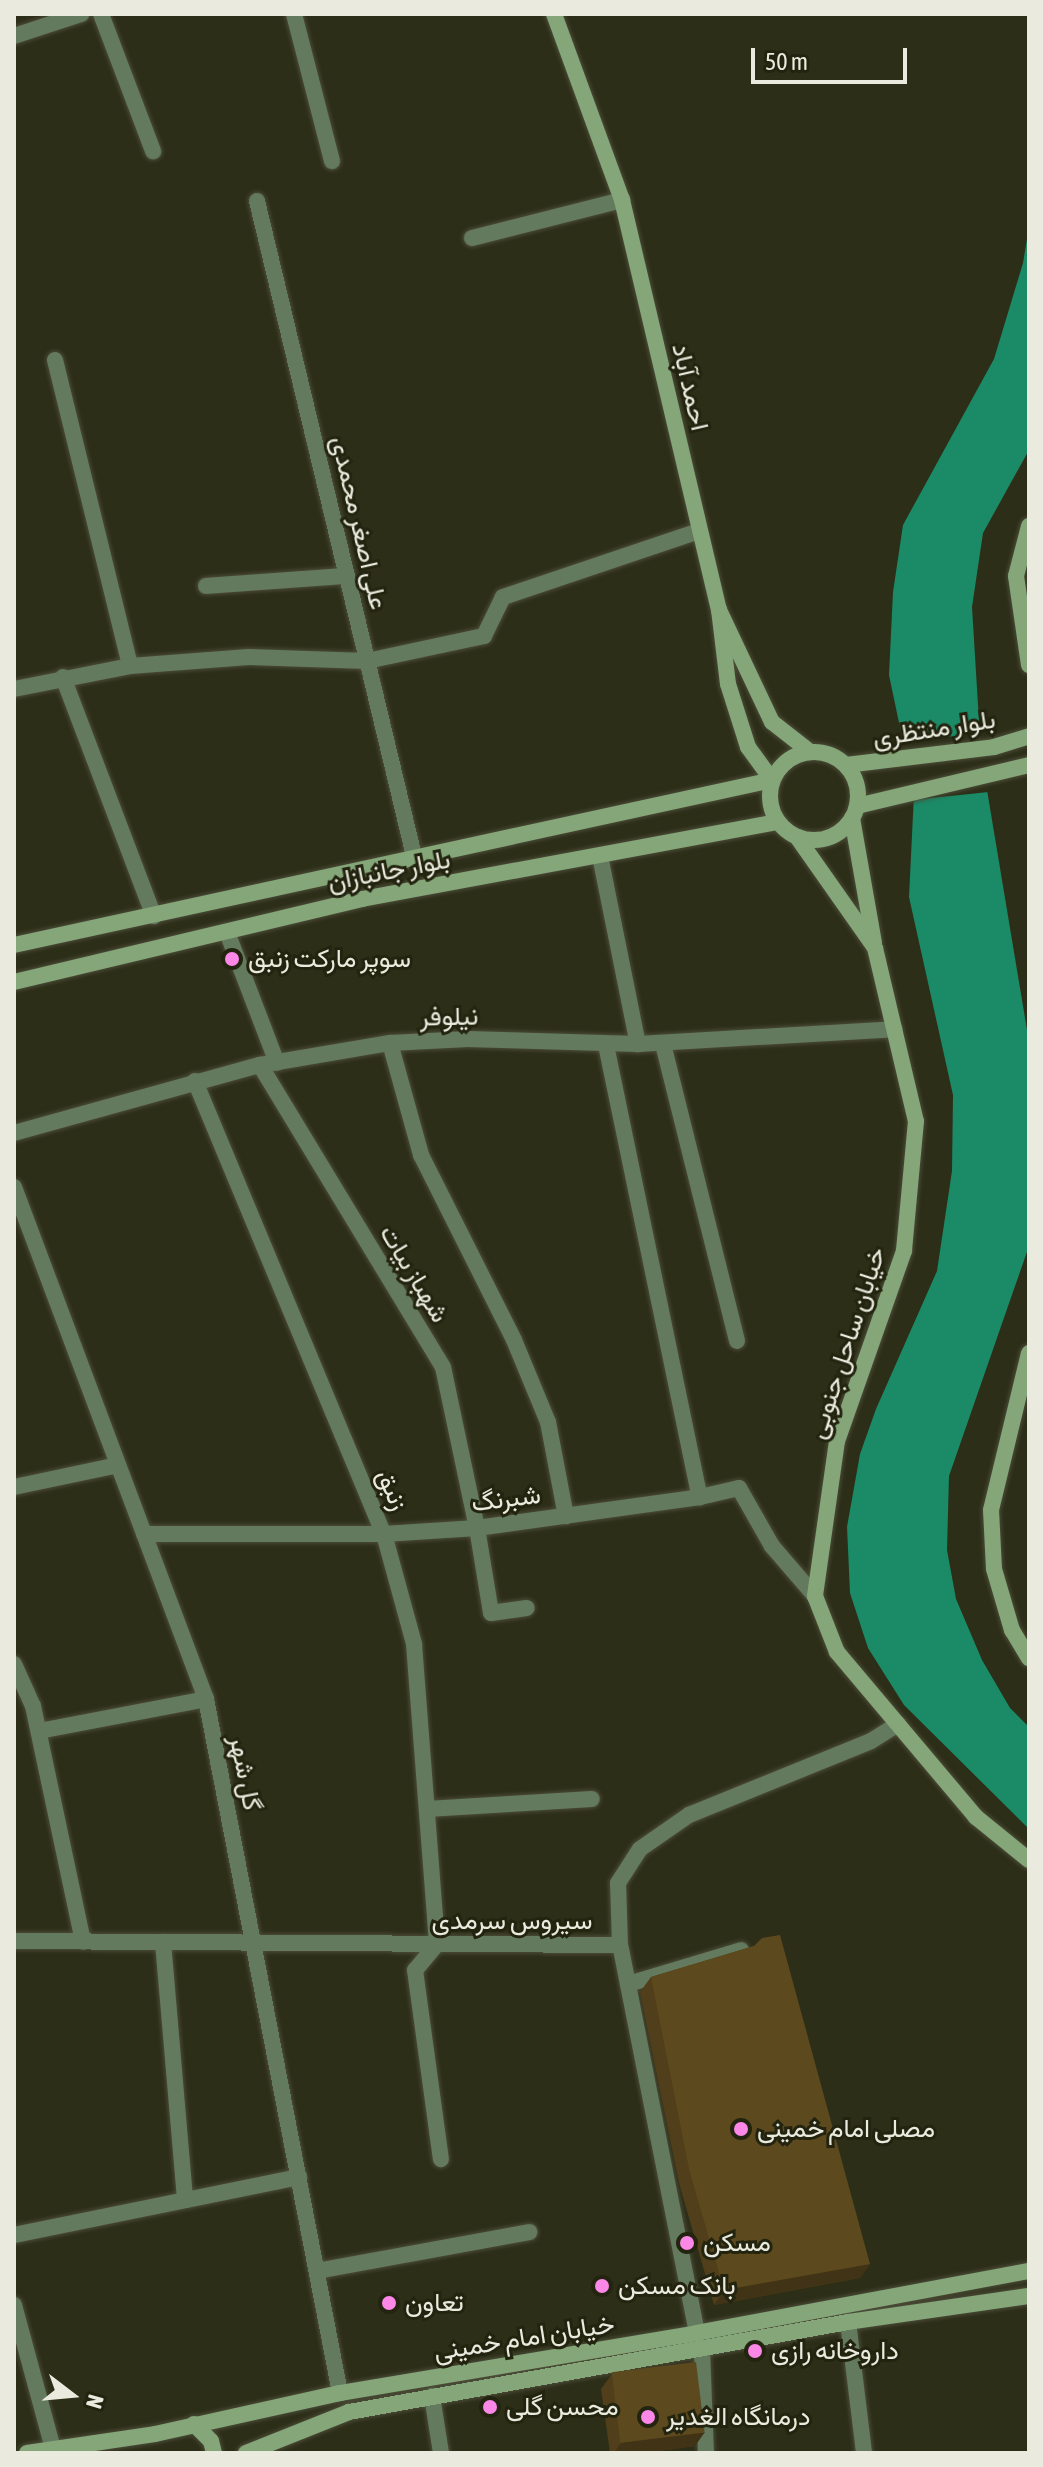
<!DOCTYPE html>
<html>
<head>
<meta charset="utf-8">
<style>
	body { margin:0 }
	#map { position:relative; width:1043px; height:2467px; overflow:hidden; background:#2d2e18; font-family:"Asap Condensed",Vazirmatn,sans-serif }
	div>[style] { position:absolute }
	.water>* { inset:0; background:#1b8a67 }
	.pier>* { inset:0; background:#2d2e18; transform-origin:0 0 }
	.roads { filter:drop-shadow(0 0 2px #4b4c38) drop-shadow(0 0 2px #4b4c38) }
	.street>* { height:16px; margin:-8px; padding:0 8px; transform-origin:8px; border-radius:8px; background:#647a5e }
	.secondary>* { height:16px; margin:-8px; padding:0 8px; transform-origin:8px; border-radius:8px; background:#84a679 }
	.secondary>.ring { margin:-8px; padding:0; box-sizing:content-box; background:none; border:16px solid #84a679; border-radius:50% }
	.wall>* { inset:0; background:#503f1a }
	.shaded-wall>* { inset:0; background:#413315 }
	.building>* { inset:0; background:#5d491e; transform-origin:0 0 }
	.dots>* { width:22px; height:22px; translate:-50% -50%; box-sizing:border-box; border:4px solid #23240f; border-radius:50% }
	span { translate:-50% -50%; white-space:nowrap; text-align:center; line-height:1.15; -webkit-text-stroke:6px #23240f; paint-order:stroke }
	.street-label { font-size:26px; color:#eaebde }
	.poi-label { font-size:26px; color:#eaebde }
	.left { translate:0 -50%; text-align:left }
	.frame { position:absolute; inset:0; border:16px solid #eaebde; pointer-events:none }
	.north { position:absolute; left:32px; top:2355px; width:80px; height:80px; -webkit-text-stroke:6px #23240f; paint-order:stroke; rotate:106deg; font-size:22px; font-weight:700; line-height:32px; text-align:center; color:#eaebde }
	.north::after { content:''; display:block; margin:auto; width:28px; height:36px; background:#eaebde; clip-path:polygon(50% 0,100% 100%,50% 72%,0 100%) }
	.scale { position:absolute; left:751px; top:48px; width:156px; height:36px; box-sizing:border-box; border:4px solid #eaebde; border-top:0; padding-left:10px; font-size:24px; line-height:28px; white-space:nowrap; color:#eaebde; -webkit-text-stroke:6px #23240f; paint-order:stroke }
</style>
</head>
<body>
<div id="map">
	<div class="water">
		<i style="clip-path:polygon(1029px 227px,1029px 450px,983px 533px,972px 607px,981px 754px,1029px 1042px,1029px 1246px,949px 1476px,947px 1550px,956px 1599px,982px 1660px,1010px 1708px,1029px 1727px,1029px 1829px,904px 1705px,868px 1648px,850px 1593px,847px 1527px,860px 1454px,876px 1409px,937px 1271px,952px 1171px,953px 1095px,909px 897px,914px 794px,889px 675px,893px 592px,903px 525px,994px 359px,1023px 263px)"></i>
	</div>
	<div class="pier">
		<i style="left:985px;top:733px;width:59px;height:85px;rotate:84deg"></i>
	</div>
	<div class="roads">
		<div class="street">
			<i style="left:101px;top:14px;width:147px;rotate:69.2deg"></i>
			<i style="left:294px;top:14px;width:152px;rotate:75.5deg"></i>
			<i style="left:14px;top:36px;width:71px;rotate:-18.2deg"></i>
			<i style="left:257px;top:201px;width:674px;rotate:76.52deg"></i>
			<i style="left:472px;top:238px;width:155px;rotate:-14.2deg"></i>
			<i style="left:55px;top:360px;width:315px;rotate:76.2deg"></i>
			<i style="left:206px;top:586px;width:141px;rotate:-4.1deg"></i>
			<i style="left:63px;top:677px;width:256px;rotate:69.2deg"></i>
			<i style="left:14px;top:689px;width:118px;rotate:-11.2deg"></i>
			<i style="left:130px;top:666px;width:119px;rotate:-4.3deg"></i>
			<i style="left:249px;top:657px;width:118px;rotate:1.9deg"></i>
			<i style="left:367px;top:661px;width:120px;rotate:-12.1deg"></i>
			<i style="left:484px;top:636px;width:43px;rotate:-64deg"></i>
			<i style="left:503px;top:597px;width:207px;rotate:-18.6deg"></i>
			<i style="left:600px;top:856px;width:192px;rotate:78.6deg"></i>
			<i style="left:227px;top:932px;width:140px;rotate:69.1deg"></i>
			<i style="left:390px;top:1043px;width:116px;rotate:74.5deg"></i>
			<i style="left:421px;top:1155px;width:207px;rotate:63.3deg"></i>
			<i style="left:514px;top:1340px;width:89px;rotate:67.5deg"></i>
			<i style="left:548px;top:1422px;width:96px;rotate:79.2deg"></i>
			<i style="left:663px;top:1044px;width:306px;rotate:76deg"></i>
			<i style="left:606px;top:1045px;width:462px;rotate:78.3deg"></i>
			<i style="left:260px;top:1065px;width:353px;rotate:58.8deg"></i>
			<i style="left:443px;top:1367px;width:165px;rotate:78.1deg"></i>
			<i style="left:477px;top:1528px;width:86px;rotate:80.6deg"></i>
			<i style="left:491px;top:1613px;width:36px;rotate:-8deg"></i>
			<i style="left:195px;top:1081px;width:491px;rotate:67.4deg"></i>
			<i style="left:384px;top:1534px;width:114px;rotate:74.7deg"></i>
			<i style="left:414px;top:1644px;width:301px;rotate:85.6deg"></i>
			<i style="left:437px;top:1944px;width:34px;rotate:130deg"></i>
			<i style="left:415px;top:1970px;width:191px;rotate:82.2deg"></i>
			<i style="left:14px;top:1133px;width:255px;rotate:-15.5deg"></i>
			<i style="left:260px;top:1065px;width:132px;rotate:-9.6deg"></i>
			<i style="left:390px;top:1043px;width:78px;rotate:-2.9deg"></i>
			<i style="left:468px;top:1039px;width:170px;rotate:1.7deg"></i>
			<i style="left:638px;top:1044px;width:257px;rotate:-3.3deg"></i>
			<i style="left:14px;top:1187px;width:547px;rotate:69.44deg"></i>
			<i style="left:206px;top:1699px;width:707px;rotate:79.07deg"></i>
			<i style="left:14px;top:1487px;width:106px;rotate:-11.9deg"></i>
			<i style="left:144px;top:1534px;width:240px"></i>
			<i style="left:384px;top:1534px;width:93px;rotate:-3.7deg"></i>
			<i style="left:477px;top:1528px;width:225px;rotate:-7.9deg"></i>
			<i style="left:700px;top:1497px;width:40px;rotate:-13deg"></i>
			<i style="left:739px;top:1488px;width:67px;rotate:60.4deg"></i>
			<i style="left:772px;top:1546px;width:66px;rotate:49.3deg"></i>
			<i style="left:14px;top:1664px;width:46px;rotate:65.7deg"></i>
			<i style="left:33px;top:1706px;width:241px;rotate:78deg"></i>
			<i style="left:39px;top:1731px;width:170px;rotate:-10.8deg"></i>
			<i style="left:427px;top:1809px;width:165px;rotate:-3.5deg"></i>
			<i style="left:14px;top:1941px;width:606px;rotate:0.38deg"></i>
			<i style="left:163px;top:1942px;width:259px;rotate:85.1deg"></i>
			<i style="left:628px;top:1984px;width:118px;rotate:-16.7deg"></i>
			<i style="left:14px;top:2235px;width:291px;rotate:-11.5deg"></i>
			<i style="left:317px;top:2271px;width:216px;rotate:-10.4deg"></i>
			<i style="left:14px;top:2305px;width:149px;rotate:74.8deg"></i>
			<i style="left:848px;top:2322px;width:132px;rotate:83deg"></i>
			<i style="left:697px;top:2333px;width:396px;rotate:-101.2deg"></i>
			<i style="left:620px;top:1945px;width:62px;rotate:-91.8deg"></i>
			<i style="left:618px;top:1883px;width:40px;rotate:-57.1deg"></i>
			<i style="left:640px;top:1849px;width:60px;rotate:-34.8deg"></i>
			<i style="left:689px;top:1815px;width:196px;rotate:-22.1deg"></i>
			<i style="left:871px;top:1741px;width:32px;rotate:-32deg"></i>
			<i style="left:702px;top:2350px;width:103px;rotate:87.8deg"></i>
			<i style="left:432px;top:2396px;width:58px;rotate:81deg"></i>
		</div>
		<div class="secondary">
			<i style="left:554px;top:14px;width:198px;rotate:69.9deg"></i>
			<i style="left:622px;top:200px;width:421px;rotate:76.7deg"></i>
			<i style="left:719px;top:610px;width:124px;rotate:64.7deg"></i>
			<i style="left:772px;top:722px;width:47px;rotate:38.1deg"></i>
			<i style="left:1029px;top:526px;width:52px;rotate:104.6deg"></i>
			<i style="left:1016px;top:576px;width:90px;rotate:81.7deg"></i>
			<i class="ring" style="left:770px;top:752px;width:72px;height:72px"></i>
			<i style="left:846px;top:765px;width:149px;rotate:-6.9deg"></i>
			<i style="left:994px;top:747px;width:37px;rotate:-17deg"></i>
			<i style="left:857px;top:806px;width:177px;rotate:-13.4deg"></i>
			<i style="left:852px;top:818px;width:127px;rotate:80deg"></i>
			<i style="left:797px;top:837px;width:136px;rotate:54.9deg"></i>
			<i style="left:875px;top:948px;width:178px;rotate:76.7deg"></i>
			<i style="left:916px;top:1121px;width:131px;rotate:95.3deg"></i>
			<i style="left:904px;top:1251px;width:201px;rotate:109.4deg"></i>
			<i style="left:837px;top:1441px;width:157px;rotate:98.1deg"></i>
			<i style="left:815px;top:1596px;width:60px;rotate:68.6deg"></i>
			<i style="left:837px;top:1652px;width:216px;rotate:49.9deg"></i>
			<i style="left:976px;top:1817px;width:68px;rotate:39.1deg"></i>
			<i style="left:14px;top:945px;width:776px;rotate:-12.28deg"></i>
			<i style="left:772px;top:780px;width:41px;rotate:-126deg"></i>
			<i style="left:748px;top:747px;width:66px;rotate:-107.6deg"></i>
			<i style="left:728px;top:684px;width:75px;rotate:-96.9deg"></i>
			<i style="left:14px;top:982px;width:358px;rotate:-13.4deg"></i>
			<i style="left:362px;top:899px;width:423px;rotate:-10.5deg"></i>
			<i style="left:1029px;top:1353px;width:162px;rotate:103.6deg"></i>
			<i style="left:991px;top:1510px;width:59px;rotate:87.1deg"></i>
			<i style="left:994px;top:1569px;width:64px;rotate:73.6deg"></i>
			<i style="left:1012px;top:1630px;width:33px;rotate:59deg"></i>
			<i style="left:194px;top:2424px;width:24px;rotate:45deg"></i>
			<i style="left:211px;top:2441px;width:12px;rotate:76deg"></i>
			<i style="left:27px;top:2453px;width:129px;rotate:-8.4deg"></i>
			<i style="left:155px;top:2434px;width:189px;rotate:-12.5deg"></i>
			<i style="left:340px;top:2393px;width:362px;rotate:-9.5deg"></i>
			<i style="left:697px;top:2333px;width:338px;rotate:-10.6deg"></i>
			<i style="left:246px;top:2453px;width:111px;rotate:-21.7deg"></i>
			<i style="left:349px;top:2412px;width:507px;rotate:-10.22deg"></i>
			<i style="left:848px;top:2322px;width:183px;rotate:-8.2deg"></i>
		</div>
	</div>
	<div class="wall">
		<i style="clip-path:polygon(754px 1946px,870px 2264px,860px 2278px,714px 2305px,679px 2183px,640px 1992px,651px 1977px)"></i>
		<i style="clip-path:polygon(612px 2374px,695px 2446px,645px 2453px,610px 2453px,601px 2389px)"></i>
	</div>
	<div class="shaded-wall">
		<i style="clip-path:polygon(870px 2264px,860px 2278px,714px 2305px,724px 2290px)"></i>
		<i style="clip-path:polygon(705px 2432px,695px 2446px,645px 2453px,614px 2453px,621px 2443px)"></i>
	</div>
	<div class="building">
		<i style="clip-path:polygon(780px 1935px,870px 2264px,724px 2290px,689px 2169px,651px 1977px,754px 1946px,762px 1938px)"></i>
		<i style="left:696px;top:2362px;width:71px;height:85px;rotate:83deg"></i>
	</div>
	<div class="dots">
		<i style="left:232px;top:959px;background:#fb87e6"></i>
		<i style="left:741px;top:2129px;background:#fb87e6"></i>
		<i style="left:687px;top:2243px;background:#fb87e6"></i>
		<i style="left:602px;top:2286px;background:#fb87e6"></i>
		<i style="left:389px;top:2303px;background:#fb87e6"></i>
		<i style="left:755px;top:2351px;background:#fb87e6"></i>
		<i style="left:490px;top:2407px;background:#fb87e6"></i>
		<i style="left:648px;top:2417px;background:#fb87e6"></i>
	</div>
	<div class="street-label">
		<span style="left:690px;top:387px;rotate:77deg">احمد آباد</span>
		<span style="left:359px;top:523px;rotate:77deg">علی اصغر محمدی</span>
		<span style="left:934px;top:729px;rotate:-9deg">بلوار منتظری</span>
		<span style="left:389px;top:871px;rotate:-11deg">بلوار جانبازان</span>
		<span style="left:449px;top:1017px;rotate:-1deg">نیلوفر</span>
		<span style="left:414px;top:1274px;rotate:59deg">شهباز بیات</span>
		<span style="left:847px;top:1343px;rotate:-72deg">خیابان ساحل جنوبی</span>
		<span style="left:392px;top:1490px;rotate:67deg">زنبق</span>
		<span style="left:506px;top:1499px;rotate:-7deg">شبرنگ</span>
		<span style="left:245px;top:1773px;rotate:79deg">گل شهر</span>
		<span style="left:512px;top:1921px">سیروس سرمدی</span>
		<span style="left:524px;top:2338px;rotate:-9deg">خیابان امام خمینی</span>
	</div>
	<div class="poi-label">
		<span class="left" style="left:248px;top:959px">سوپر مارکت زنبق</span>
		<span class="left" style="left:757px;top:2129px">مصلی امام خمینی</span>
		<span class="left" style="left:703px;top:2243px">مسکن</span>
		<span class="left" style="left:618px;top:2286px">بانک مسکن</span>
		<span class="left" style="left:405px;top:2303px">تعاون</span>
		<span class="left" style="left:771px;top:2351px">داروخانه رازی</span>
		<span class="left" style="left:506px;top:2407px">محسن گلی</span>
		<span class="left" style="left:666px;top:2417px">درمانگاه الغدیر</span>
	</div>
	<div class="frame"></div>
	<div class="north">N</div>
	<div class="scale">50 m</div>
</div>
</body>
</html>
